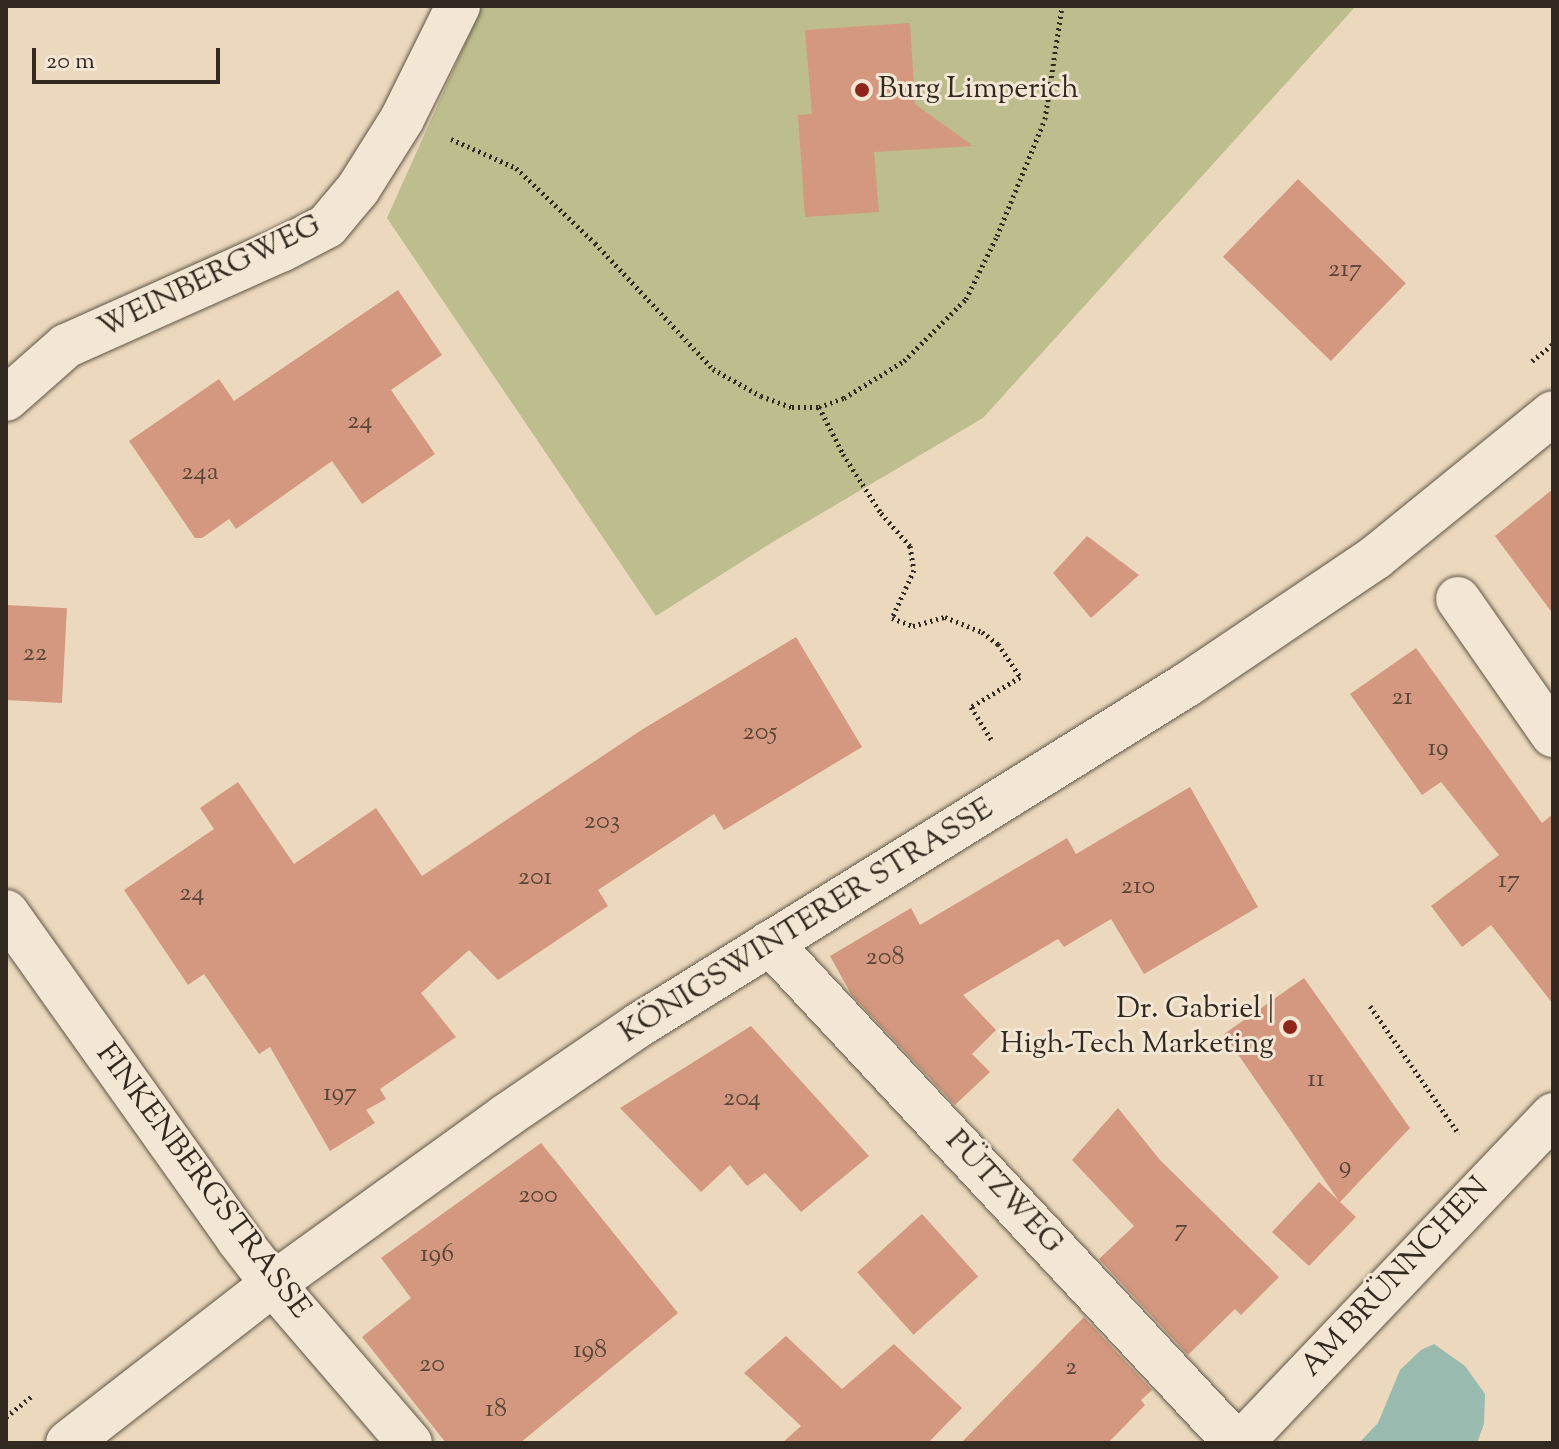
<!DOCTYPE html>
<html>
<head>
<meta charset="utf-8">
<style>
	body { margin:0 }
	#map { position:relative; width:1559px; height:1449px; overflow:hidden; background:#ecd9bd; font-family:"Sorts Mill Goudy",serif }
	div>[style] { position:absolute }
	.green>* { inset:0; background:#bebd8d }
	.water>* { inset:0; background:#99baae }
	.building>* { inset:0; background:#d3987f; transform-origin:0 0 }
	.path>* { height:5px; margin-top:-2.5px; transform-origin:0; background:repeating-linear-gradient(90deg,#322a20 0 2px,transparent 0 6px) }
	.roads { filter:drop-shadow(0 0 2px #605647) drop-shadow(0 0 2px #605647) }
	.minor>* { height:44px; margin:-22px; padding:0 22px; transform-origin:22px; border-radius:22px; background:#f3e6d4 }
	.secondary>* { height:44px; margin:-22px; padding:0 22px; transform-origin:22px; border-radius:22px; background:#f3e6d4 }
	.dots>* { width:22px; height:22px; translate:-50% -50%; box-sizing:border-box; border:4px solid #f3e6d4; border-radius:50% }
	span { translate:-50% -50%; white-space:nowrap; text-align:center; line-height:1.15; -webkit-text-stroke:6px #f3e6d4; paint-order:stroke }
	.number-label { font-size:26px; color:#5a4638 }
	.number-label span { -webkit-text-stroke-width:0 }
	.poi-label { font-size:30px; color:#322a20 }
	.left { translate:0 -50%; text-align:left }
	.right { translate:-100% -50%; text-align:right }
	.street-label { font-size:30px; color:#322a20 }
	.frame { position:absolute; inset:0; border:8px solid #322a20; pointer-events:none }
	.scale { position:absolute; left:32px; top:48px; width:188px; height:36px; box-sizing:border-box; border:4px solid #322a20; border-top:0; padding-left:10px; font-size:24px; line-height:28px; white-space:nowrap; color:#322a20; -webkit-text-stroke:6px #f3e6d4; paint-order:stroke }
</style>
</head>
<body>
<div id="map">
	<div class="green">
		<i style="clip-path:polygon(482px 6px,1356px 6px,983px 418px,771px 543px,656px 616px,387px 218px)"></i>
	</div>
	<div class="water">
		<i style="clip-path:polygon(1434px 1344px,1465px 1366px,1485px 1394px,1484px 1424px,1477px 1443px,1359px 1443px,1378px 1423px,1400px 1370px,1421px 1350px)"></i>
	</div>
	<div class="building">
		<i style="clip-path:polygon(910px 23px,915px 104px,973px 146px,874px 152px,879px 212px,805px 217px,798px 115px,812px 114px,805px 30px)"></i>
		<i style="left:1298px;top:179px;width:150px;height:108px;rotate:44deg"></i>
		<i style="clip-path:polygon(398px 290px,442px 355px,391px 390px,435px 454px,362px 504px,332px 461px,236px 529px,229px 519px,202px 538px,195px 538px,129px 441px,219px 379px,234px 401px)"></i>
		<i style="clip-path:polygon(1553px 489px,1553px 614px,1495px 536px)"></i>
		<i style="clip-path:polygon(1087px 536px,1139px 575px,1091px 618px,1053px 573px)"></i>
		<i style="left:6px;top:605px;width:61px;height:95px;rotate:3deg"></i>
		<i style="clip-path:polygon(796px 637px,862px 747px,724px 830px,714px 814px,598px 890px,608px 906px,498px 980px,469px 950px,421px 993px,456px 1037px,380px 1089px,386px 1099px,366px 1110px,375px 1123px,330px 1151px,270px 1047px,259px 1054px,204px 974px,188px 985px,124px 890px,214px 829px,200px 808px,238px 782px,294px 864px,376px 808px,422px 876px,643px 729px)"></i>
		<i style="clip-path:polygon(1416px 648px,1542px 823px,1553px 814px,1553px 1004px,1491px 925px,1462px 947px,1431px 906px,1499px 855px,1441px 782px,1422px 795px,1350px 694px)"></i>
		<i style="clip-path:polygon(1190px 787px,1258px 907px,1144px 974px,1111px 919px,1064px 947px,1058px 939px,963px 995px,996px 1030px,972px 1054px,990px 1072px,955px 1105px,851px 994px,830px 956px,911px 908px,920px 925px,1067px 838px,1076px 854px)"></i>
		<i style="clip-path:polygon(1304px 978px,1410px 1128px,1340px 1202px,1356px 1217px,1309px 1266px,1272px 1232px,1319px 1182px,1339px 1201px,1224px 1034px)"></i>
		<i style="clip-path:polygon(751px 1026px,869px 1156px,801px 1212px,765px 1173px,747px 1186px,730px 1165px,701px 1192px,620px 1108px)"></i>
		<i style="clip-path:polygon(1118px 1108px,1160px 1160px,1279px 1277px,1241px 1315px,1235px 1309px,1188px 1355px,1099px 1259px,1134px 1226px,1072px 1160px)"></i>
		<i style="clip-path:polygon(541px 1143px,678px 1313px,520px 1443px,446px 1443px,362px 1337px,411px 1298px,381px 1258px)"></i>
		<i style="left:922px;top:1214px;width:84px;height:87px;rotate:48deg"></i>
		<i style="clip-path:polygon(1084px 1317px,1152px 1390px,1141px 1400px,1145px 1405px,1108px 1443px,961px 1443px)"></i>
		<i style="clip-path:polygon(786px 1336px,842px 1389px,894px 1344px,962px 1408px,928px 1443px,782px 1443px,801px 1426px,744px 1373px)"></i>
	</div>
	<div class="path">
		<i style="left:451px;top:139px;width:71px;rotate:24deg"></i>
		<i style="left:516px;top:168px;width:109px;rotate:43.5deg"></i>
		<i style="left:595px;top:243px;width:173px;rotate:46.9deg"></i>
		<i style="left:713px;top:369px;width:55px;rotate:29.4deg"></i>
		<i style="left:761px;top:396px;width:33px;rotate:20deg"></i>
		<i style="left:792px;top:407px;width:27px"></i>
		<i style="left:819px;top:407px;width:27px;rotate:-20deg"></i>
		<i style="left:844px;top:398px;width:70px;rotate:-31.7deg"></i>
		<i style="left:904px;top:361px;width:88px;rotate:-45deg"></i>
		<i style="left:966px;top:299px;width:70px;rotate:-63.8deg"></i>
		<i style="left:997px;top:236px;width:126px;rotate:-67.7deg"></i>
		<i style="left:1045px;top:119px;width:114px;rotate:-81.4deg"></i>
		<i style="left:1532px;top:361px;width:27px;rotate:-39deg"></i>
		<i style="left:819px;top:407px;width:53px;rotate:62.9deg"></i>
		<i style="left:843px;top:454px;width:70px;rotate:57.2deg"></i>
		<i style="left:881px;top:513px;width:44px;rotate:48.7deg"></i>
		<i style="left:910px;top:546px;width:24px;rotate:81deg"></i>
		<i style="left:914px;top:570px;width:53px;rotate:114.6deg"></i>
		<i style="left:892px;top:618px;width:22px;rotate:21deg"></i>
		<i style="left:913px;top:626px;width:33px;rotate:-16deg"></i>
		<i style="left:945px;top:617px;width:40px;rotate:22deg"></i>
		<i style="left:982px;top:632px;width:20px;rotate:37deg"></i>
		<i style="left:998px;top:644px;width:40px;rotate:56deg"></i>
		<i style="left:1020px;top:677px;width:57px;rotate:148.5deg"></i>
		<i style="left:971px;top:707px;width:39px;rotate:58deg"></i>
		<i style="left:1370px;top:1006px;width:156px;rotate:55.2deg"></i>
		<i style="left:6px;top:1417px;width:32px;rotate:-39deg"></i>
	</div>
	<div class="roads">
		<div class="minor">
			<i style="left:6px;top:399px;width:80px;rotate:-41.5deg"></i>
			<i style="left:66px;top:346px;width:235px;rotate:-24.1deg"></i>
			<i style="left:281px;top:250px;width:52px;rotate:-27.6deg"></i>
			<i style="left:327px;top:226px;width:48px;rotate:-50deg"></i>
			<i style="left:358px;top:189px;width:83px;rotate:-57.8deg"></i>
			<i style="left:402px;top:119px;width:126px;rotate:-63.6deg"></i>
			<i style="left:1458px;top:599px;width:166px;rotate:55.1deg"></i>
			<i style="left:6px;top:912px;width:401px;rotate:54.6deg"></i>
			<i style="left:238px;top:1239px;width:57px;rotate:52.1deg"></i>
			<i style="left:273px;top:1284px;width:210px;rotate:49.3deg"></i>
			<i style="left:770px;top:943px;width:683px;rotate:47.02deg"></i>
			<i style="left:1241px;top:1443px;width:453px;rotate:-46.4deg"></i>
		</div>
		<div class="secondary">
			<i style="left:68px;top:1443px;width:259px;rotate:-37.8deg"></i>
			<i style="left:273px;top:1284px;width:287px;rotate:-35.8deg"></i>
			<i style="left:506px;top:1116px;width:161px;rotate:-34.4deg"></i>
			<i style="left:639px;top:1025px;width:646px;rotate:-31.85deg"></i>
			<i style="left:1188px;top:684px;width:227px;rotate:-34deg"></i>
			<i style="left:1376px;top:557px;width:228px;rotate:-39.1deg"></i>
		</div>
	</div>
	<div class="dots">
		<i style="left:862px;top:90px;background:#8f2418"></i>
		<i style="left:1290px;top:1027px;background:#8f2418"></i>
	</div>
	<div class="number-label">
		<span style="left:1345px;top:270px">217</span>
		<span style="left:360px;top:422px">24</span>
		<span style="left:200px;top:473px">24a</span>
		<span style="left:35px;top:654px">22</span>
		<span style="left:1402px;top:698px">21</span>
		<span style="left:760px;top:733px">205</span>
		<span style="left:1438px;top:749px">19</span>
		<span style="left:602px;top:822px">203</span>
		<span style="left:535px;top:878px">201</span>
		<span style="left:1509px;top:881px">17</span>
		<span style="left:1138px;top:887px">210</span>
		<span style="left:192px;top:894px">24</span>
		<span style="left:885px;top:958px">208</span>
		<span style="left:1316px;top:1080px">11</span>
		<span style="left:340px;top:1094px">197</span>
		<span style="left:742px;top:1099px">204</span>
		<span style="left:1345px;top:1167px">9</span>
		<span style="left:538px;top:1196px">200</span>
		<span style="left:1181px;top:1230px">7</span>
		<span style="left:437px;top:1255px">196</span>
		<span style="left:590px;top:1351px">198</span>
		<span style="left:432px;top:1365px">20</span>
		<span style="left:1071px;top:1368px">2</span>
		<span style="left:496px;top:1410px">18</span>
	</div>
	<div class="poi-label">
		<span class="left" style="left:878px;top:90px">Burg Limperich</span>
		<span class="right" style="left:1274px;top:1027px">Dr. Gabriel |<br>High-Tech Marketing</span>
	</div>
	<div class="street-label">
		<span style="left:210px;top:278px;rotate:-26deg">WEINBERGWEG</span>
		<span style="left:807px;top:922px;rotate:-32deg">KÖNIGSWINTERER STRASSE</span>
		<span style="left:202px;top:1182px;rotate:53deg">FINKENBERGSTRASSE</span>
		<span style="left:1003px;top:1193px;rotate:47deg">PÜTZWEG</span>
		<span style="left:1396px;top:1278px;rotate:-47deg">AM BRÜNNCHEN</span>
	</div>
	<div class="frame"></div>
	<div class="scale">20 m</div>
</div>
</body>
</html>
